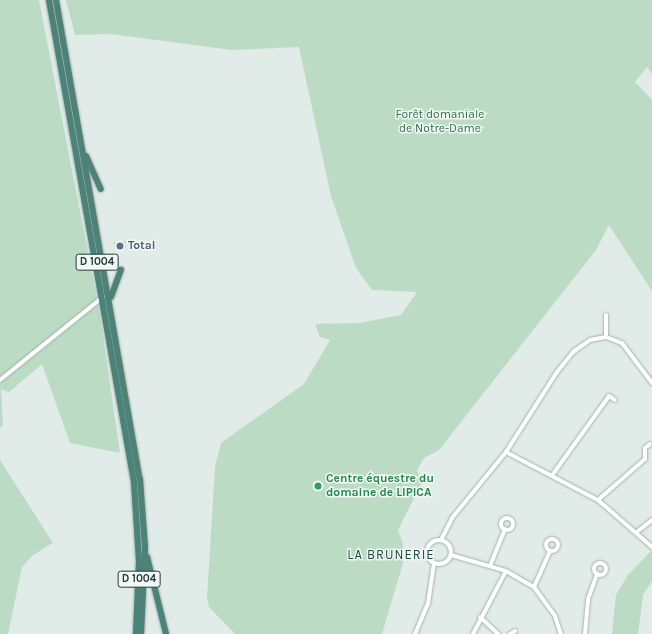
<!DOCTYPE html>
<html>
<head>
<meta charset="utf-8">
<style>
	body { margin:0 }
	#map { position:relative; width:652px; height:634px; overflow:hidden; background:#e1ebe7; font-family:Karla,sans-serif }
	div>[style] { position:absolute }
	.green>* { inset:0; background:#bbdbc5 }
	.building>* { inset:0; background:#b7c5c0; transform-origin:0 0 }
	.roads { filter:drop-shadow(0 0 1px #a4b2ae) drop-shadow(0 0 1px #a4b2ae) }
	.minor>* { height:4px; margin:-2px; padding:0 2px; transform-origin:2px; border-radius:2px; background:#fff }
	.minor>.ring { margin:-2px; padding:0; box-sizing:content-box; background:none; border:4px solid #fff; border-radius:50% }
	.trunk>* { height:6px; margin:-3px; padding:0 3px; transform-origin:3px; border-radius:3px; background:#4c8277 }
	.dots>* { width:11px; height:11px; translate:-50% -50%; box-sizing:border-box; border:2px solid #f1f8f5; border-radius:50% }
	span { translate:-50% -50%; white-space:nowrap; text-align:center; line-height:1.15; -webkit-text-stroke:3px #f1f8f5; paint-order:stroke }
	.shield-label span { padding:1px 3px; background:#f1f8f5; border:1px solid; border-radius:3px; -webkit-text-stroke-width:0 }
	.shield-label { font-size:11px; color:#233a35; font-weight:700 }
	.park-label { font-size:12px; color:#2f6f4a }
	.service-label { font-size:12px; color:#4e5e75; font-weight:700 }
	.left { translate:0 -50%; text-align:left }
	.leisure-label { font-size:12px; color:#27864d; font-weight:700 }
	.neighbourhood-label { font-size:13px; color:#204b42; letter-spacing:1px }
</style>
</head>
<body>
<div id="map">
	<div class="green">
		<i style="clip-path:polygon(0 0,39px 0,100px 315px,120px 453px,70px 443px,42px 364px,9px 392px,1px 389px,3px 425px,0 428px)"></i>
		<i style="clip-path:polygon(66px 0,652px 0,652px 74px,647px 67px,635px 82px,652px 100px,652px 291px,609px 225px,596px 250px,439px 450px,424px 458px,417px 470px,422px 482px,398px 530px,403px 544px,403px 563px,382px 634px,235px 634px,209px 607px,207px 599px,215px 467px,221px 443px,304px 384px,330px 340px,320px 337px,315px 324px,360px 323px,401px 315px,417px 292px,372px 290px,356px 268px,331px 196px,299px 47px,232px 50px,111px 34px,75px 35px)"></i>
		<i style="clip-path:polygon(0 460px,53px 543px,33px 555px,22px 567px,8px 634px,0 634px)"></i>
		<i style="clip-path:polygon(652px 550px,652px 581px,643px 595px,638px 634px,612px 634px,616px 595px,628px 575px)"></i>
	</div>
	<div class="building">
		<i style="left:125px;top:241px;width:7px;height:11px;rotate:82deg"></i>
	</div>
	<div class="roads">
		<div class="minor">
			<i style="left:606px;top:315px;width:22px;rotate:90deg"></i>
			<i style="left:0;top:380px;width:132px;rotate:-38.9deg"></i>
			<i style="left:506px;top:452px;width:95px;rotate:-57.5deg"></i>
			<i style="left:557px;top:372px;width:26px;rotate:-51deg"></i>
			<i style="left:573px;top:352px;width:21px;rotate:-35deg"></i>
			<i style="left:590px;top:340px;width:16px;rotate:-11deg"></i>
			<i style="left:606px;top:337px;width:17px;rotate:21deg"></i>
			<i style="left:622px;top:343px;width:50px;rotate:53.1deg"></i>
			<i style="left:553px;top:474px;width:96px;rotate:-54.3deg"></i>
			<i style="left:609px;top:396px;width:7px;rotate:34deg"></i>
			<i style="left:598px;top:500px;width:62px;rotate:-41.1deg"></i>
			<i style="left:645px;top:459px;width:11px;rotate:-90deg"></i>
			<i style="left:645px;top:448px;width:6px;rotate:-39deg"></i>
			<i class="ring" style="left:501px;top:518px;width:8px;height:8px"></i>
			<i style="left:638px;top:531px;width:18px;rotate:-38deg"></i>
			<i class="ring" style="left:546px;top:539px;width:8px;height:8px"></i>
			<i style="left:441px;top:540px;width:25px;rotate:-63deg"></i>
			<i style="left:452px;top:518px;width:85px;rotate:-50.7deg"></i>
			<i style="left:506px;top:452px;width:104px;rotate:27.6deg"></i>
			<i style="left:598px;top:500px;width:72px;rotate:41deg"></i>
			<i class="ring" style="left:427px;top:540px;width:20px;height:20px"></i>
			<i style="left:451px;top:555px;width:57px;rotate:16.2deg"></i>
			<i style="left:506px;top:571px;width:32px;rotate:30deg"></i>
			<i style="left:534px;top:587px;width:36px;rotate:54deg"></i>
			<i style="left:555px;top:616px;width:19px;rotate:72deg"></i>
			<i class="ring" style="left:594px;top:563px;width:8px;height:8px"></i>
			<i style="left:490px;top:566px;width:40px;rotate:-68deg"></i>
			<i style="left:534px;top:587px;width:39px;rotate:-66deg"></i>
			<i style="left:480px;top:617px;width:25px;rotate:43deg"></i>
			<i style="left:415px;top:634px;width:33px;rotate:-67deg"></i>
			<i style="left:428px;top:604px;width:41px;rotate:-81.7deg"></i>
			<i style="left:473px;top:634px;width:71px;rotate:-62.4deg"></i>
			<i style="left:510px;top:634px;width:6px;rotate:-31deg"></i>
			<i style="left:585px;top:634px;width:35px;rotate:-85deg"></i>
			<i style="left:588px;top:599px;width:27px;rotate:-70deg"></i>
		</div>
		<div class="trunk">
			<i style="left:49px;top:0;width:489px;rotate:80deg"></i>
			<i style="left:134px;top:482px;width:79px;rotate:86.4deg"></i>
			<i style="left:139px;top:561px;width:73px;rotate:92.4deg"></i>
			<i style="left:56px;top:0;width:486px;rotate:80.1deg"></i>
			<i style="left:140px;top:479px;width:68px;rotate:85.8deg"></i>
			<i style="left:145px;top:547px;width:87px;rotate:92.6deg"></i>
			<i style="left:86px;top:156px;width:36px;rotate:66deg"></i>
			<i style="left:111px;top:297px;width:29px;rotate:-70deg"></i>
			<i style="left:147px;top:557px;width:79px;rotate:76.1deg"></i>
		</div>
	</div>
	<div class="dots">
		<i style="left:120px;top:246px;background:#5c6f8a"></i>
		<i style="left:318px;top:486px;background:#2e9e5b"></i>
	</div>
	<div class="shield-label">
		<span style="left:97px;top:262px">D 1004</span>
		<span style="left:139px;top:579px">D 1004</span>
	</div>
	<div class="park-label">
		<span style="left:440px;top:122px">Forêt domaniale<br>de Notre-Dame</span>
	</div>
	<div class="service-label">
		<span class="left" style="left:128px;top:246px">Total</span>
	</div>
	<div class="leisure-label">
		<span class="left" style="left:326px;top:486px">Centre équestre du<br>domaine de LIPICA</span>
	</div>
	<div class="neighbourhood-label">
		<span style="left:391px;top:555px">LA BRUNERIE</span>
	</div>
</div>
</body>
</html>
